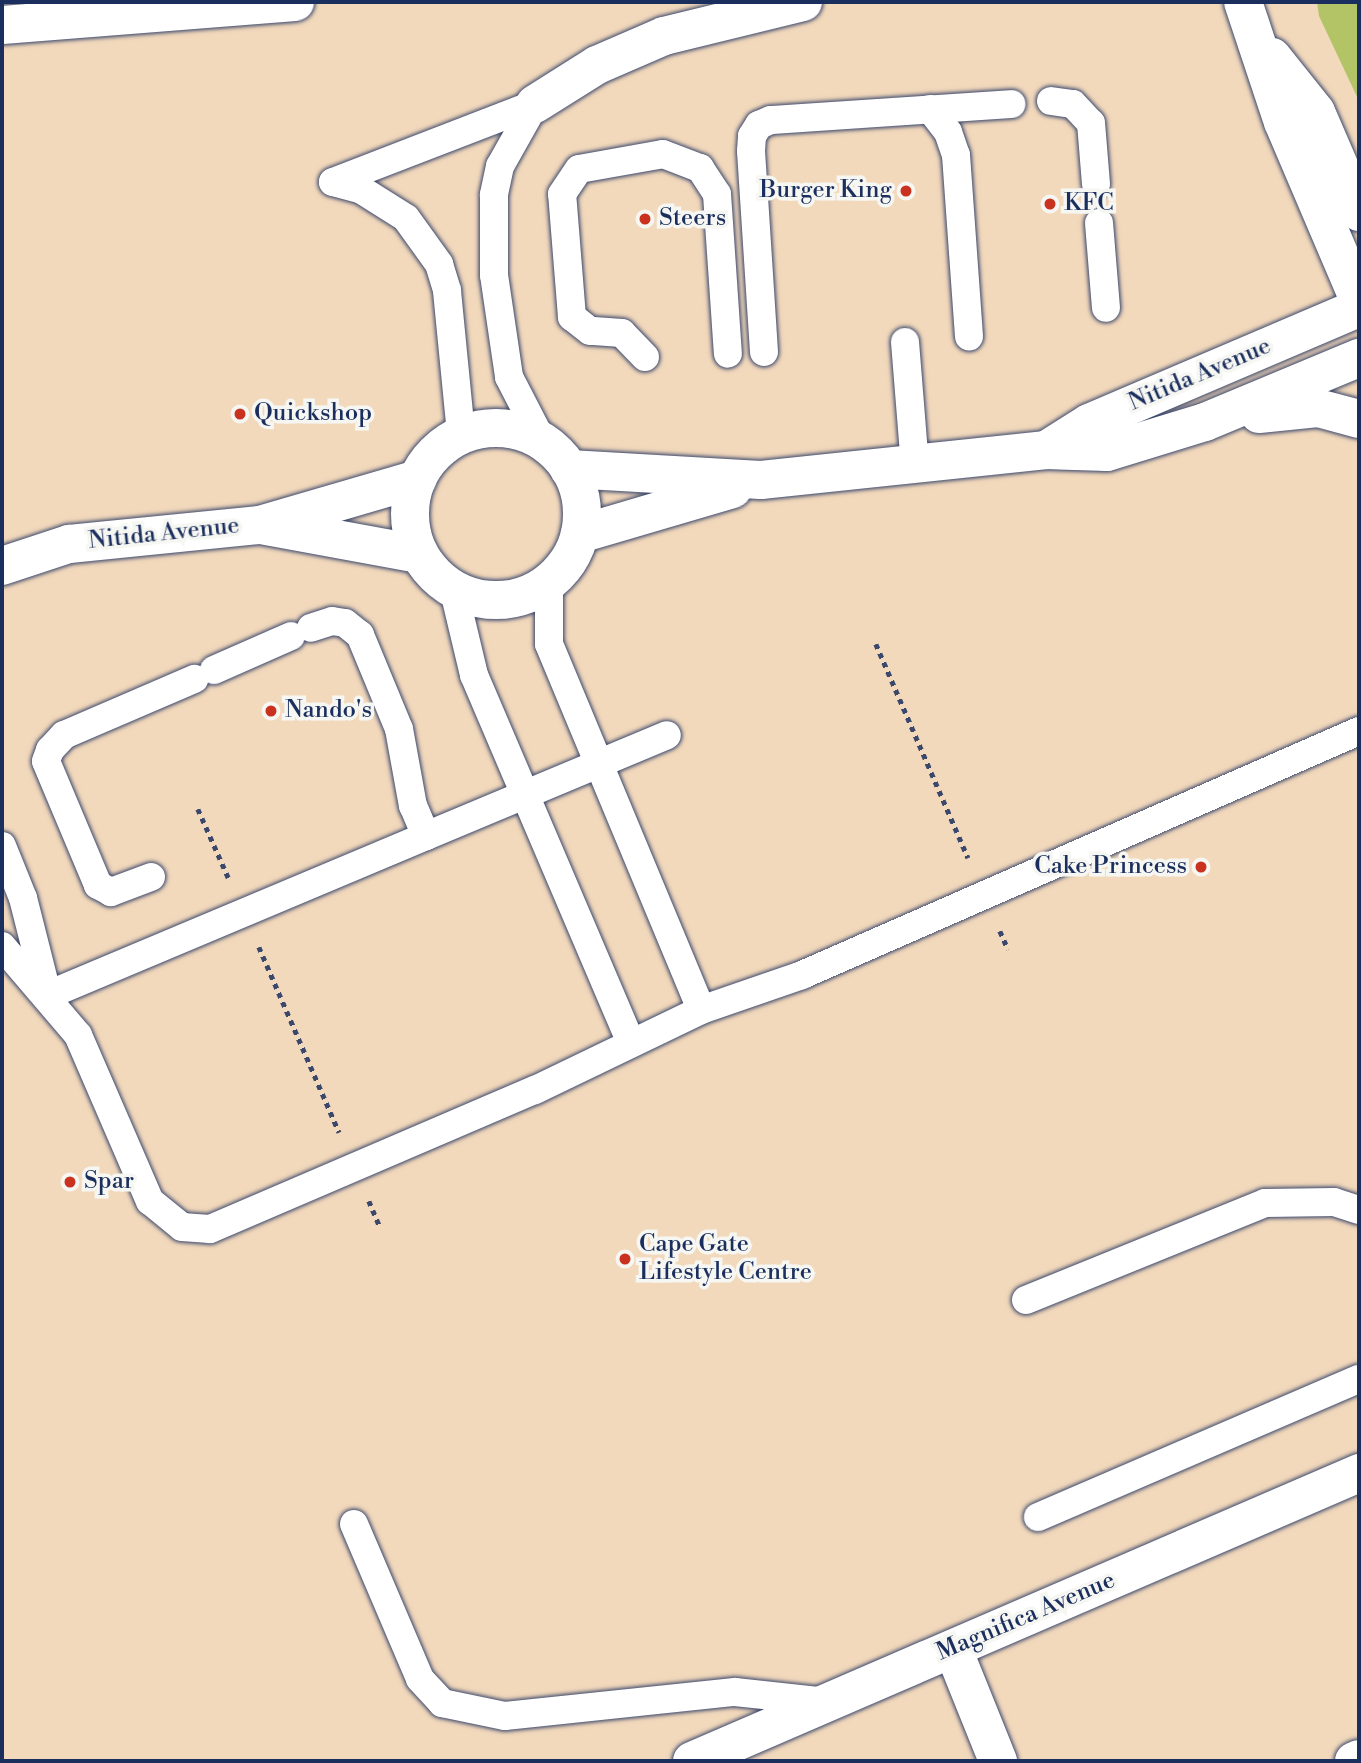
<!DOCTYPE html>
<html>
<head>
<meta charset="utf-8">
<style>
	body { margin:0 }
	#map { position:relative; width:1361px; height:1763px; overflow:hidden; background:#f3d9bc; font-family:"Libre Bodoni",serif }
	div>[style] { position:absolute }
	.green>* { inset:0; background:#b3c467 }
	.path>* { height:4.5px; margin-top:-2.25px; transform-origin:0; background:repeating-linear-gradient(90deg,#3b486c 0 5px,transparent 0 10px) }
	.roads { filter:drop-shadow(0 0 2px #3b486c) drop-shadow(0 0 2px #3b486c) }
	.service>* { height:28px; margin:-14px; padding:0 14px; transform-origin:14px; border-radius:14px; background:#fff }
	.minor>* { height:38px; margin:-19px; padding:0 19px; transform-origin:19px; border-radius:19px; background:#fff }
	.minor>.ring { margin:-19px; padding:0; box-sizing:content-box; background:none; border:38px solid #fff; border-radius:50% }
	.secondary>* { height:38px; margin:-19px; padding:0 19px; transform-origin:19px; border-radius:19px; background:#fff }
	.dots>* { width:19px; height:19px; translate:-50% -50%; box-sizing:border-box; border:4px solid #f6f6f2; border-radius:50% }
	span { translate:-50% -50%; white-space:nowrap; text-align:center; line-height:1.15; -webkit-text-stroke:7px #f6f6f2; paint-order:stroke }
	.poi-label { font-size:24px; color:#1b2f5e }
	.right { translate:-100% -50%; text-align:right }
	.left { translate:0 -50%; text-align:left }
	.street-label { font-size:24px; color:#1b2f5e }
	.frame { position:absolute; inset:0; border:4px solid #1b2f5e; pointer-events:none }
</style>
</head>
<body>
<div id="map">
	<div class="green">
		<i style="clip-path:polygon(1317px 2px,1359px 2px,1359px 101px,1319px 16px)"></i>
	</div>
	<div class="path">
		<i style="left:876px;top:644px;width:233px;rotate:66.7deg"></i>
		<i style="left:198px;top:809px;width:77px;rotate:66.1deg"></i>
		<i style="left:1000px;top:931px;width:20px;rotate:66deg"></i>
		<i style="left:259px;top:947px;width:202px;rotate:66.6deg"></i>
		<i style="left:369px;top:1201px;width:26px;rotate:67deg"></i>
	</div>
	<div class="roads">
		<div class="service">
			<i style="left:1051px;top:101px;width:22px;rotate:8deg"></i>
			<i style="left:1073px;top:104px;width:26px;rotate:47deg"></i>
			<i style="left:1091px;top:123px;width:61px;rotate:85.3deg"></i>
			<i style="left:535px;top:104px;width:71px;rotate:119.4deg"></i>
			<i style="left:500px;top:166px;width:30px;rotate:102deg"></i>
			<i style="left:494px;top:195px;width:80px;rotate:90deg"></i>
			<i style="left:494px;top:275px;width:103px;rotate:81.6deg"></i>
			<i style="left:509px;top:377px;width:72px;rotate:62.7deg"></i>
			<i style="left:930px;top:109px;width:29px;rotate:52deg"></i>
			<i style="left:948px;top:132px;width:24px;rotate:71deg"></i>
			<i style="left:956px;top:155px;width:182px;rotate:85.9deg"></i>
			<i style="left:333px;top:182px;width:28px;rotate:15deg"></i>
			<i style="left:360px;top:189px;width:54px;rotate:32.2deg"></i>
			<i style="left:406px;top:218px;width:57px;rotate:54.3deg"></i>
			<i style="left:439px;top:264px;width:28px;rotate:73deg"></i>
			<i style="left:447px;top:291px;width:144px;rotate:84.4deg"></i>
			<i style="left:333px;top:182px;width:217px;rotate:-21.1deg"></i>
			<i style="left:1099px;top:223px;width:85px;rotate:85.3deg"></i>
			<i style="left:905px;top:342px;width:124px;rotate:85.4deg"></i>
			<i style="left:764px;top:352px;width:201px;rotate:-93.7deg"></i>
			<i style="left:751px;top:151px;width:15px;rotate:-86deg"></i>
			<i style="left:752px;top:136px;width:13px;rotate:-58deg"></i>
			<i style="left:759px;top:125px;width:13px;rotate:-23deg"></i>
			<i style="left:771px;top:120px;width:241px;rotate:-3.8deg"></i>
			<i style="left:645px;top:357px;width:33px;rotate:-134deg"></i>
			<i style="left:622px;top:333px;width:32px;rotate:-176deg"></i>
			<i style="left:590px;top:331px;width:23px;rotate:-142deg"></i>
			<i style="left:572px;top:317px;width:123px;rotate:-94.6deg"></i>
			<i style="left:562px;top:194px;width:30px;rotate:-56deg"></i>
			<i style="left:579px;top:169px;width:85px;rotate:-10.1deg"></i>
			<i style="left:663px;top:154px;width:40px;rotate:21deg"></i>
			<i style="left:700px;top:168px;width:31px;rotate:57deg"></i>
			<i style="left:717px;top:194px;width:160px;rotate:86.1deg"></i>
			<i style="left:549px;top:583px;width:61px;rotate:90deg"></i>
			<i style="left:549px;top:644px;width:396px;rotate:67.4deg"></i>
			<i style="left:454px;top:591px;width:86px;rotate:76.6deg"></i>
			<i style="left:474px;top:675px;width:398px;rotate:66.9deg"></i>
			<i style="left:214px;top:670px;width:84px;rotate:-23.8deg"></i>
			<i style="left:426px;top:836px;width:261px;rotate:-22.7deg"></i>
			<i style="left:2px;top:846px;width:56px;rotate:68deg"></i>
			<i style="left:23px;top:898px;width:98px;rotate:75.8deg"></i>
			<i style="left:151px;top:877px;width:43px;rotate:159.4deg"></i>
			<i style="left:111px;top:892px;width:15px;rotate:-152deg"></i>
			<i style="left:98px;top:885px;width:134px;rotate:-112.8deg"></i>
			<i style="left:46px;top:761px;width:12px;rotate:-70deg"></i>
			<i style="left:50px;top:750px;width:21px;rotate:-47deg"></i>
			<i style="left:64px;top:735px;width:142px;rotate:-23.3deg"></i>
			<i style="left:2px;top:946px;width:117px;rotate:49.5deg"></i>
			<i style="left:78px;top:1035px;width:181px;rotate:66.6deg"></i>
			<i style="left:150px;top:1201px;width:41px;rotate:39.1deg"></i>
			<i style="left:182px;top:1227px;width:28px;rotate:4deg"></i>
			<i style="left:210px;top:1229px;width:353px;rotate:-23.2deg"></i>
			<i style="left:535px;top:1090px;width:184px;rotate:-25.7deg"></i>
			<i style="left:701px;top:1010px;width:107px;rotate:-19.1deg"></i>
			<i style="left:802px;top:975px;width:608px;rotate:-23.66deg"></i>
			<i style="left:48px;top:995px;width:410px;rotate:-22.8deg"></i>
			<i style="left:426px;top:836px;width:33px;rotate:-113deg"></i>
			<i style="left:413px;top:806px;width:78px;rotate:-100.3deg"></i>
			<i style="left:399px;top:729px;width:102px;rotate:-112.5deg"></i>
			<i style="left:360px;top:635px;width:19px;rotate:-141deg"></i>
			<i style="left:345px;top:623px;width:13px;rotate:-171deg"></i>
			<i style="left:332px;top:621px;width:22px;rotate:162deg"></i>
			<i style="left:1026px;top:1300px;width:258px;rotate:-22.1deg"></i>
			<i style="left:1265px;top:1203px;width:69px;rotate:-0.8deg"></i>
			<i style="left:1334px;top:1202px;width:26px;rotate:18deg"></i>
			<i style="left:1038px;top:1517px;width:349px;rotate:-23.3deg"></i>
			<i style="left:354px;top:1524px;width:168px;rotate:66.9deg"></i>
			<i style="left:420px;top:1679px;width:33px;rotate:47deg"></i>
			<i style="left:442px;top:1703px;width:64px;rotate:11.7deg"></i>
			<i style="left:505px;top:1716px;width:231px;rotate:-6deg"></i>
			<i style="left:735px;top:1692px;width:95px;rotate:6.1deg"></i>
		</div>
		<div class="minor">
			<i style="left:1243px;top:2px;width:126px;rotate:71.6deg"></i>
			<i style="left:1283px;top:122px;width:194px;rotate:66.9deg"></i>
			<i style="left:1272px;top:57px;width:70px;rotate:51.3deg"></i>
			<i style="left:1316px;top:112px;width:109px;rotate:66.7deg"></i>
			<i style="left:1259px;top:414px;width:59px;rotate:-5.8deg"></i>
			<i style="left:1318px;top:408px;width:42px;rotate:15deg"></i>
			<i class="ring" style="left:410px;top:428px;width:134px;height:134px"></i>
			<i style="left:1046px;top:450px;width:51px;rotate:-32.1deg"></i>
			<i style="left:1089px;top:423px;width:293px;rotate:-23.1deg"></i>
			<i style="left:569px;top:469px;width:192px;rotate:3.3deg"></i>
			<i style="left:761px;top:480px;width:287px;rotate:-6deg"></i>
			<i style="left:1046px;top:450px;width:61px;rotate:1.9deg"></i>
			<i style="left:1107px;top:452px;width:102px;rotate:-17deg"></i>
			<i style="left:1205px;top:422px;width:167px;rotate:-22.6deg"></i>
			<i style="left:266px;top:526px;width:156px;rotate:10.4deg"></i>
			<i style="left:580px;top:534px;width:159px;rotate:-16.4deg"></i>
			<i style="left:2px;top:566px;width:71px;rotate:-18.2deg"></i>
			<i style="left:69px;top:544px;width:192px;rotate:-5.7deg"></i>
			<i style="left:260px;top:525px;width:164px;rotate:-16.3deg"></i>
			<i style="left:953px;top:1649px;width:121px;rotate:68.1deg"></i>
			<i style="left:692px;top:1761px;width:727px;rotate:-23.35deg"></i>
			<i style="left:1354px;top:1761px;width:5px;rotate:-22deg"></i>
		</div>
		<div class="secondary">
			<i style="left:2px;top:25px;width:294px;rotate:-4.5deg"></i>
			<i style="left:535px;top:104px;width:73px;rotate:-32.2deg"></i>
			<i style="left:597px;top:65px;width:73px;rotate:-23.4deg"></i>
			<i style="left:664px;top:36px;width:143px;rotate:-13.7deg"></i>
		</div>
	</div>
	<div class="dots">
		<i style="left:906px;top:191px;background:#c8321e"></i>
		<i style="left:1050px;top:204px;background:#c8321e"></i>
		<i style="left:645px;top:219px;background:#c8321e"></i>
		<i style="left:240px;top:414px;background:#c8321e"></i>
		<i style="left:271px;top:711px;background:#c8321e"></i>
		<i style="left:1201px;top:867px;background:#c8321e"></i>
		<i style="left:70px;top:1182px;background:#c8321e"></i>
		<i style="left:625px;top:1259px;background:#c8321e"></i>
	</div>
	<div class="poi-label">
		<span class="right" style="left:892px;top:191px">Burger King</span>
		<span class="left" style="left:1064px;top:204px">KFC</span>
		<span class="left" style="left:659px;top:219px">Steers</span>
		<span class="left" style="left:254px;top:414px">Quickshop</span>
		<span class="left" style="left:285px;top:711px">Nando's</span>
		<span class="right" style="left:1187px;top:867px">Cake Princess</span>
		<span class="left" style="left:84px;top:1182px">Spar</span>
		<span class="left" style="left:639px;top:1259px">Cape Gate<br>Lifestyle Centre</span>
	</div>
	<div class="street-label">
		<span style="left:1200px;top:375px;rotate:-23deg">Nitida Avenue</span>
		<span style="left:164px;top:534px;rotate:-6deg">Nitida Avenue</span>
		<span style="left:1026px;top:1617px;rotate:-23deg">Magnifica Avenue</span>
	</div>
	<div class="frame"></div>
</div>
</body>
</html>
